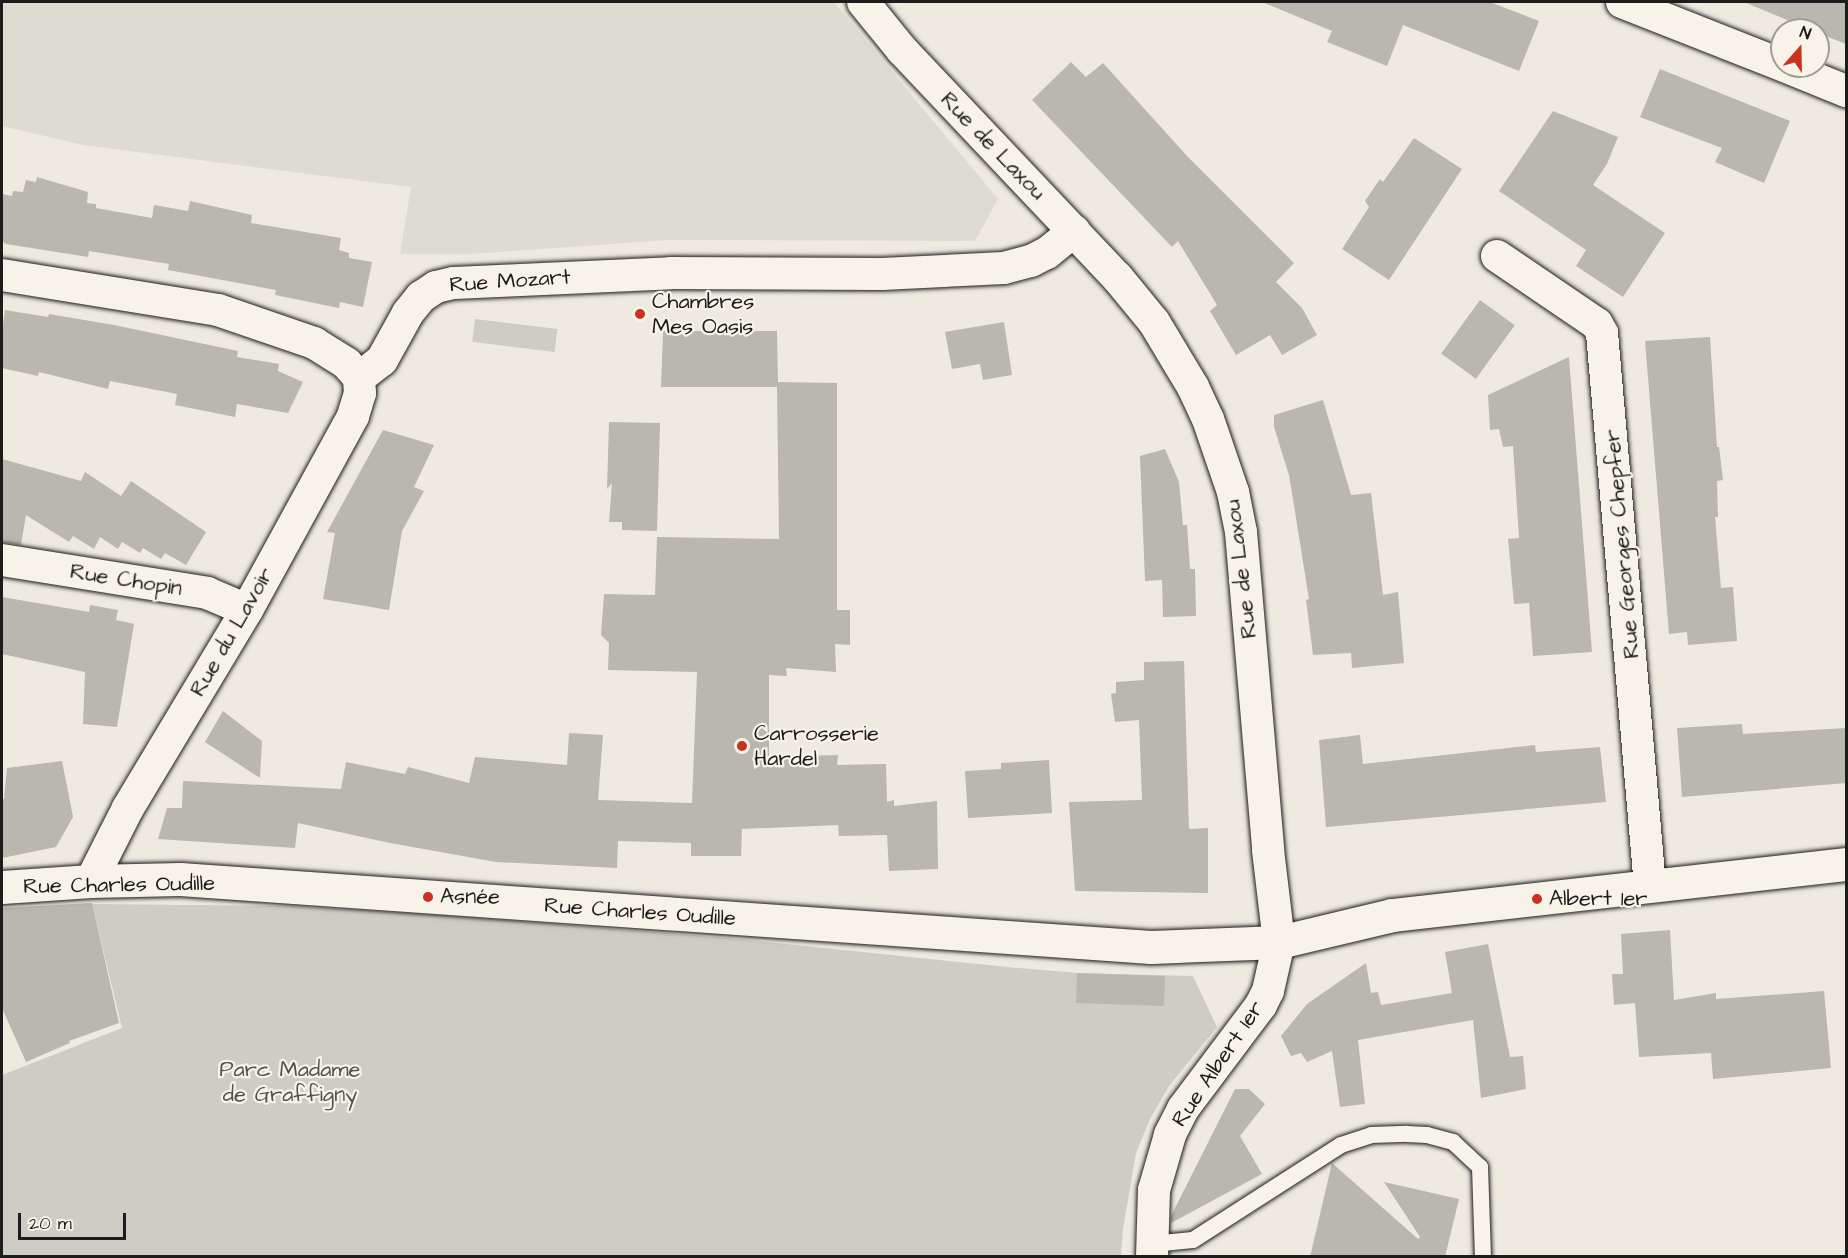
<!DOCTYPE html>
<html>
<head>
<meta charset="utf-8">
<style>
	body { margin:0 }
	#map { position:relative; width:1848px; height:1258px; overflow:hidden; background:#eeeae0; font-family:"Architects Daughter",sans-serif }
	div>[style] { position:absolute }
	.built>* { inset:0; background:#dedbd1 }
	.green>* { inset:0; background:#cfccc3; transform-origin:0 0 }
	.building>* { inset:0; background:#bab7af; transform-origin:0 0 }
	.roads { filter:drop-shadow(0 0 2px #1c1c1c) drop-shadow(0 0 2px #1c1c1c) }
	.service>* { height:16px; margin:-8px; padding:0 8px; transform-origin:8px; border-radius:8px; background:#f7f3e8 }
	.minor>* { height:32px; margin:-16px; padding:0 16px; transform-origin:16px; border-radius:16px; background:#f7f3e8 }
	.tertiary>* { height:33px; margin:-16.5px; padding:0 16.5px; transform-origin:16.5px; border-radius:16.5px; background:#f7f3e8 }
	.dots>* { width:16px; height:16px; translate:-50% -50%; box-sizing:border-box; border:3px solid #f7f3e8; border-radius:50% }
	span { translate:-50% -50%; white-space:nowrap; text-align:center; line-height:1.15; -webkit-text-stroke:4.5px #f7f3e8; paint-order:stroke }
	.street-label { font-size:22px; color:#1c1c1c }
	.poi-label { font-size:22px; color:#1c1c1c }
	.left { translate:0 -50%; text-align:left }
	.park-label { font-size:22px; color:#52514e }
	.frame { position:absolute; inset:0; border:3px solid #1c1c1c; pointer-events:none }
	.north { position:absolute; left:1770px; top:18px; width:60px; height:60px; box-sizing:border-box; background:#f7f3e8; border:2px solid #9f9d96; border-radius:50%; rotate:20deg; font-size:16px; font-weight:700; line-height:24px; text-align:center; color:#1c1c1c }
	.north::after { content:''; display:block; margin:auto; width:21px; height:27px; background:#c8321e; clip-path:polygon(50% 0,100% 100%,50% 72%,0 100%) }
	.scale { position:absolute; left:18px; top:1213px; width:108px; height:27px; box-sizing:border-box; border:3px solid #1c1c1c; border-top:0; padding-left:8px; font-size:18px; line-height:21px; white-space:nowrap; color:#1c1c1c; -webkit-text-stroke:4px #f7f3e8; paint-order:stroke }
</style>
</head>
<body>
<div id="map">
	<div class="built">
		<i style="clip-path:polygon(2px 2px,834px 2px,998px 199px,975px 241px,669px 240px,470px 254px,400px 254px,411px 187px,83px 145px,2px 126px)"></i>
	</div>
	<div class="green">
		<i style="left:475px;top:319px;width:83px;height:23px;rotate:7deg"></i>
		<i style="clip-path:polygon(92px 904px,291px 906px,454px 916px,738px 939px,1007px 967px,1078px 973px,1193px 976px,1217px 1027px,1169px 1086px,1150px 1119px,1136px 1153px,1123px 1229px,1121px 1256px,2px 1256px,2px 1075px,122px 1028px)"></i>
	</div>
	<div class="building">
		<i style="clip-path:polygon(1262px 2px,1490px 2px,1539px 21px,1519px 71px,1403px 25px,1387px 66px,1327px 42px,1332px 31px)"></i>
		<i style="clip-path:polygon(1744px 2px,1846px 2px,1846px 44px,1818px 33px,1818px 30px,1811px 30px)"></i>
		<i style="clip-path:polygon(1071px 62px,1086px 77px,1103px 63px,1188px 157px,1294px 263px,1276px 282px,1302px 308px,1317px 335px,1282px 355px,1270px 335px,1236px 355px,1210px 311px,1217px 305px,1178px 241px,1172px 247px,1032px 100px)"></i>
		<i style="clip-path:polygon(1660px 69px,1790px 121px,1764px 183px,1715px 162px,1722px 148px,1640px 117px)"></i>
		<i style="clip-path:polygon(1553px 111px,1618px 137px,1607px 164px,1593px 185px,1665px 233px,1623px 297px,1576px 266px,1586px 250px,1499px 191px)"></i>
		<i style="clip-path:polygon(1414px 138px,1462px 169px,1389px 280px,1342px 249px,1369px 207px,1365px 201px,1380px 179px,1383px 182px)"></i>
		<i style="clip-path:polygon(37px 177px,88px 192px,87px 203px,96px 204px,96px 208px,152px 218px,154px 205px,188px 211px,190px 201px,252px 215px,251px 223px,341px 238px,339px 250px,349px 253px,349px 258px,372px 262px,363px 307px,340px 302px,339px 308px,275px 295px,276px 290px,168px 270px,169px 264px,89px 251px,88px 257px,6px 244px,2px 241px,2px 194px,12px 196px,13px 191px,23px 192px,26px 180px,36px 182px)"></i>
		<i style="left:1480px;top:300px;width:43px;height:66px;rotate:36deg"></i>
		<i style="clip-path:polygon(5px 310px,48px 317px,49px 314px,114px 325px,238px 351px,237px 357px,279px 364px,278px 371px,303px 382px,288px 413px,237px 404px,235px 417px,175px 405px,177px 394px,110px 381px,108px 389px,39px 372px,38px 376px,2px 368px,2px 332px)"></i>
		<i style="clip-path:polygon(1004px 322px,1012px 375px,983px 380px,980px 364px,952px 369px,945px 332px)"></i>
		<i style="clip-path:polygon(663px 331px,777px 331px,778px 382px,837px 383px,837px 610px,850px 610px,850px 645px,835px 644px,836px 672px,786px 668px,787px 676px,769px 675px,769px 757px,838px 755px,837px 765px,886px 764px,887px 802px,894px 800px,894px 806px,937px 801px,938px 869px,889px 871px,887px 835px,839px 836px,838px 825px,742px 829px,741px 856px,691px 856px,691px 843px,618px 841px,617px 868px,496px 862px,390px 843px,298px 823px,295px 848px,158px 839px,167px 808px,182px 808px,183px 781px,341px 789px,346px 762px,405px 774px,408px 767px,469px 783px,475px 757px,567px 765px,569px 733px,603px 735px,598px 800px,692px 803px,697px 672px,608px 670px,609px 643px,601px 635px,604px 594px,655px 595px,657px 537px,779px 539px,777px 387px,661px 387px)"></i>
		<i style="clip-path:polygon(1710px 337px,1717px 447px,1719px 447px,1723px 480px,1717px 481px,1718px 517px,1715px 517px,1721px 588px,1733px 587px,1737px 641px,1688px 645px,1687px 632px,1669px 634px,1645px 341px)"></i>
		<i style="clip-path:polygon(1569px 357px,1592px 652px,1533px 656px,1529px 603px,1514px 604px,1508px 539px,1519px 538px,1513px 446px,1503px 447px,1499px 429px,1490px 430px,1488px 395px)"></i>
		<i style="clip-path:polygon(1323px 400px,1351px 495px,1371px 493px,1383px 595px,1398px 592px,1404px 663px,1352px 668px,1351px 653px,1313px 655px,1306px 600px,1309px 599px,1289px 475px,1274px 427px,1274px 415px)"></i>
		<i style="clip-path:polygon(609px 422px,660px 423px,657px 531px,622px 530px,622px 522px,609px 522px,612px 483px,607px 489px)"></i>
		<i style="clip-path:polygon(383px 430px,434px 445px,414px 487px,424px 491px,402px 531px,389px 610px,323px 599px,335px 533px,327px 532px)"></i>
		<i style="clip-path:polygon(1165px 449px,1179px 482px,1183px 525px,1187px 525px,1190px 569px,1195px 569px,1196px 616px,1163px 617px,1162px 580px,1145px 581px,1140px 456px)"></i>
		<i style="clip-path:polygon(2px 459px,81px 481px,85px 472px,121px 496px,131px 481px,206px 532px,186px 565px,165px 553px,161px 559px,143px 548px,140px 553px,122px 542px,118px 549px,100px 537px,94px 549px,73px 536px,69px 542px,26px 515px,21px 545px,2px 542px)"></i>
		<i style="clip-path:polygon(2px 597px,89px 612px,90px 605px,118px 610px,116px 620px,134px 624px,117px 727px,83px 724px,85px 672px,2px 654px)"></i>
		<i style="clip-path:polygon(1184px 661px,1189px 829px,1208px 828px,1208px 893px,1075px 891px,1069px 802px,1142px 800px,1139px 720px,1115px 722px,1111px 694px,1116px 693px,1116px 682px,1144px 680px,1144px 662px)"></i>
		<i style="clip-path:polygon(223px 711px,262px 741px,260px 778px,205px 742px)"></i>
		<i style="clip-path:polygon(1742px 724px,1743px 734px,1846px 728px,1846px 783px,1682px 797px,1677px 728px)"></i>
		<i style="clip-path:polygon(1360px 735px,1363px 764px,1535px 745px,1536px 752px,1600px 747px,1606px 802px,1326px 827px,1319px 740px)"></i>
		<i style="clip-path:polygon(1049px 760px,1052px 813px,968px 818px,965px 771px,1001px 769px,1001px 763px)"></i>
		<i style="clip-path:polygon(62px 761px,73px 817px,56px 847px,2px 858px,2px 799px,4px 799px,7px 768px)"></i>
		<i style="clip-path:polygon(92px 903px,119px 1023px,69px 1041px,70px 1043px,26px 1062px,2px 1008px,2px 908px)"></i>
		<i style="clip-path:polygon(1670px 930px,1674px 1000px,1716px 993px,1716px 999px,1824px 991px,1831px 1068px,1713px 1079px,1711px 1053px,1639px 1057px,1635px 1003px,1614px 1005px,1612px 974px,1623px 974px,1621px 934px)"></i>
		<i style="clip-path:polygon(1488px 944px,1510px 1057px,1523px 1056px,1526px 1089px,1481px 1098px,1473px 1020px,1358px 1040px,1365px 1104px,1340px 1107px,1332px 1051px,1307px 1062px,1301px 1053px,1291px 1056px,1281px 1036px,1307px 1004px,1366px 963px,1371px 993px,1378px 992px,1381px 1005px,1452px 993px,1445px 952px)"></i>
		<i style="left:1077px;top:973px;width:88px;height:30px;rotate:2deg"></i>
		<i style="clip-path:polygon(1235px 1089px,1249px 1089px,1265px 1104px,1240px 1136px,1262px 1174px,1171px 1223px,1171px 1216px)"></i>
		<i style="clip-path:polygon(1332px 1163px,1418px 1239px,1420px 1237px,1384px 1182px,1459px 1199px,1445px 1257px,1310px 1257px)"></i>
	</div>
	<div class="roads">
		<div class="service">
			<i style="left:1152px;top:1244px;width:41px;rotate:-5.6deg"></i>
			<i style="left:1193px;top:1240px;width:176px;rotate:-32.7deg"></i>
			<i style="left:1341px;top:1145px;width:32px;rotate:-18deg"></i>
			<i style="left:1371px;top:1135px;width:36px;rotate:-2deg"></i>
			<i style="left:1407px;top:1134px;width:20px;rotate:3deg"></i>
			<i style="left:1427px;top:1135px;width:27px;rotate:15deg"></i>
			<i style="left:1453px;top:1142px;width:37px;rotate:43deg"></i>
			<i style="left:1480px;top:1167px;width:89px;rotate:88.1deg"></i>
		</div>
		<div class="minor">
			<i style="left:863px;top:2px;width:62px;rotate:50.9deg"></i>
			<i style="left:902px;top:50px;width:313px;rotate:46.6deg"></i>
			<i style="left:1117px;top:277px;width:58px;rotate:50.6deg"></i>
			<i style="left:1154px;top:322px;width:76px;rotate:59deg"></i>
			<i style="left:1193px;top:387px;width:35px;rotate:65deg"></i>
			<i style="left:1208px;top:419px;width:77px;rotate:71.1deg"></i>
			<i style="left:1233px;top:492px;width:41px;rotate:78.7deg"></i>
			<i style="left:1241px;top:532px;width:319px;rotate:85.1deg"></i>
			<i style="left:1268px;top:850px;width:93px;rotate:83.2deg"></i>
			<i style="left:1279px;top:942px;width:50px;rotate:102.7deg"></i>
			<i style="left:1268px;top:991px;width:16px;rotate:117deg"></i>
			<i style="left:1261px;top:1005px;width:130px;rotate:126.9deg"></i>
			<i style="left:1183px;top:1109px;width:29px;rotate:117deg"></i>
			<i style="left:1170px;top:1135px;width:57px;rotate:106.2deg"></i>
			<i style="left:1154px;top:1190px;width:66px;rotate:91.7deg"></i>
			<i style="left:1622px;top:2px;width:172px;rotate:21.5deg"></i>
			<i style="left:1784px;top:66px;width:67px;rotate:22deg"></i>
			<i style="left:1497px;top:256px;width:121px;rotate:34.2deg"></i>
			<i style="left:1597px;top:324px;width:10px;rotate:61deg"></i>
			<i style="left:1602px;top:333px;width:555px;rotate:85.04deg"></i>
			<i style="left:2px;top:275px;width:219px;rotate:9.2deg"></i>
			<i style="left:218px;top:310px;width:102px;rotate:19deg"></i>
			<i style="left:314px;top:343px;width:39px;rotate:32deg"></i>
			<i style="left:347px;top:364px;width:18px;rotate:49deg"></i>
			<i style="left:359px;top:378px;width:29px;rotate:-38deg"></i>
			<i style="left:382px;top:360px;width:54px;rotate:-61deg"></i>
			<i style="left:408px;top:313px;width:21px;rotate:-51deg"></i>
			<i style="left:421px;top:297px;width:18px;rotate:-34deg"></i>
			<i style="left:436px;top:287px;width:18px;rotate:-13deg"></i>
			<i style="left:454px;top:283px;width:217px;rotate:-2.6deg"></i>
			<i style="left:671px;top:273px;width:211px;rotate:0.3deg"></i>
			<i style="left:882px;top:274px;width:122px;rotate:-2.8deg"></i>
			<i style="left:1004px;top:268px;width:28px;rotate:-15deg"></i>
			<i style="left:1031px;top:261px;width:18px;rotate:-27deg"></i>
			<i style="left:1047px;top:253px;width:35px;rotate:-39deg"></i>
			<i style="left:2px;top:560px;width:208px;rotate:9.1deg"></i>
			<i style="left:207px;top:593px;width:43px;rotate:23deg"></i>
			<i style="left:91px;top:881px;width:82px;rotate:-63.1deg"></i>
			<i style="left:128px;top:808px;width:231px;rotate:-59deg"></i>
			<i style="left:247px;top:610px;width:221px;rotate:-61.3deg"></i>
			<i style="left:353px;top:416px;width:24px;rotate:-73deg"></i>
			<i style="left:360px;top:393px;width:15px;rotate:-94deg"></i>
		</div>
		<div class="tertiary">
			<i style="left:2px;top:887px;width:89px;rotate:-3.9deg"></i>
			<i style="left:91px;top:881px;width:89px;rotate:-1.3deg"></i>
			<i style="left:180px;top:879px;width:973px;rotate:4.01deg"></i>
			<i style="left:1151px;top:947px;width:128px;rotate:-2.2deg"></i>
			<i style="left:1279px;top:942px;width:116px;rotate:-13.4deg"></i>
			<i style="left:1392px;top:915px;width:457px;rotate:-6.4deg"></i>
		</div>
	</div>
	<div class="dots">
		<i style="left:640px;top:314px;background:#c8321e"></i>
		<i style="left:742px;top:746px;background:#c8321e"></i>
		<i style="left:428px;top:897px;background:#c8321e"></i>
		<i style="left:1537px;top:899px;background:#c8321e"></i>
	</div>
	<div class="street-label">
		<span style="left:993px;top:146px;rotate:46deg">Rue de Laxou</span>
		<span style="left:510px;top:281px;rotate:-4deg">Rue Mozart</span>
		<span style="left:1622px;top:544px;rotate:-95deg">Rue Georges Chepfer</span>
		<span style="left:1241px;top:569px;rotate:-97deg">Rue de Laxou</span>
		<span style="left:126px;top:580px;rotate:9deg">Rue Chopin</span>
		<span style="left:232px;top:632px;rotate:-60deg">Rue du Lavoir</span>
		<span style="left:119px;top:885px;rotate:-1deg">Rue Charles Oudille</span>
		<span style="left:640px;top:912px;rotate:4deg">Rue Charles Oudille</span>
		<span style="left:1218px;top:1064px;rotate:-56deg">Rue Albert 1er</span>
	</div>
	<div class="poi-label">
		<span class="left" style="left:652px;top:314px">Chambres<br>Mes Oasis</span>
		<span class="left" style="left:754px;top:746px">Carrosserie<br>Hardel</span>
		<span class="left" style="left:440px;top:897px">Asnée</span>
		<span class="left" style="left:1549px;top:899px">Albert 1er</span>
	</div>
	<div class="park-label">
		<span style="left:290px;top:1082px">Parc Madame<br>de Graffigny</span>
	</div>
	<div class="frame"></div>
	<div class="north">N</div>
	<div class="scale">20 m</div>
</div>
</body>
</html>
